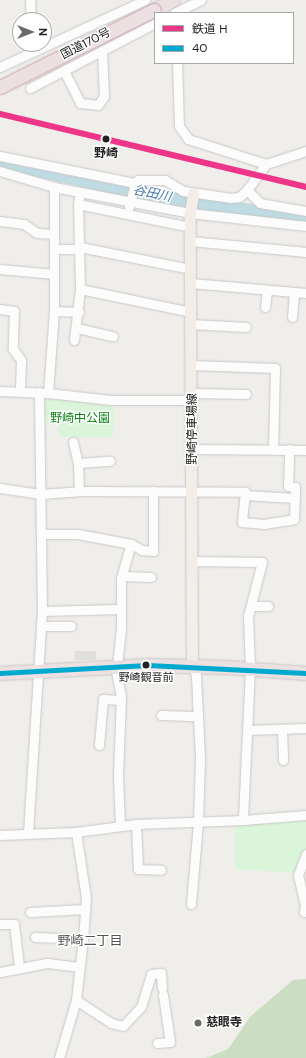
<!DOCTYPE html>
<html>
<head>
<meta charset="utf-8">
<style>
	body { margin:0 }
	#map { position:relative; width:306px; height:1058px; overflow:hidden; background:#f0eeeb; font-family:"DM Sans","Noto Sans JP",sans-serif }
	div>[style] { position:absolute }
	.forest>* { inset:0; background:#cbdec1 }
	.park>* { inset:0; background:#daf5da }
	.parking>* { inset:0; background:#e0dfde; transform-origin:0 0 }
	.river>* { height:15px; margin:-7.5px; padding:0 7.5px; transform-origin:7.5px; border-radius:7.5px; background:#bfdbe3 }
	.roads { filter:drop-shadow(0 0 1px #c9c8c7) drop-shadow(0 0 1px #c9c8c7) }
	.minor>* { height:9px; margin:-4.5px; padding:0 4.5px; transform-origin:4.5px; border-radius:4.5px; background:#fdfcfc }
	.major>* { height:11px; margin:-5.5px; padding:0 5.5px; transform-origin:5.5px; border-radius:5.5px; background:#f3ede7 }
	.highway>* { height:13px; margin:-6.5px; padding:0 6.5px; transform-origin:6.5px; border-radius:6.5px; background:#ece0e2 }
	.bridges { filter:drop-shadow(0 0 1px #c5a2ac) drop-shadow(0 0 1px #c5a2ac) }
	.highway-bridge>* { height:13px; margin:-6.5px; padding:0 6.5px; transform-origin:6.5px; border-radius:6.5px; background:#ece0e2 }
	.bus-1>* { height:5px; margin:-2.5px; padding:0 2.5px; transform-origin:2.5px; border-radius:2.5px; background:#00a9ce }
	.rail-1>* { height:6px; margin:-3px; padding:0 3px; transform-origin:3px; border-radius:3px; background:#ee3689 }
	.dots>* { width:11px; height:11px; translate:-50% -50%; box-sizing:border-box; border:2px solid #fff; border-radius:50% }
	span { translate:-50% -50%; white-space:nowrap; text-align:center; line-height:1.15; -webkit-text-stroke:3px #fff; paint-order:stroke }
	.bus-label { font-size:11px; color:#222 }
	.street-label { font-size:12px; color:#222 }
	.stop-label { font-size:12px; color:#222; font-weight:700 }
	.park-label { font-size:12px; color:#0c8416 }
	.poi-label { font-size:12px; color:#222; font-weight:700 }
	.left { translate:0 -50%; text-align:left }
	.water-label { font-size:13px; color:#4a7aab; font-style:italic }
	.neighbourhood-label { font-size:13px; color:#555 }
	.legend { position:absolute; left:154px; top:12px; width:140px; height:52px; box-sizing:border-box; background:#fff; border:1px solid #a7a7a7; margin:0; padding:5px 7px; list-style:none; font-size:12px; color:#222 }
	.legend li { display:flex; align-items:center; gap:8px; height:20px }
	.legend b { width:20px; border:1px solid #a7a7a7 }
	.north { position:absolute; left:12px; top:12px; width:40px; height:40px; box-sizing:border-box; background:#fff; border:1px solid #a7a7a7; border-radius:50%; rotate:90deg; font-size:11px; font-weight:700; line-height:16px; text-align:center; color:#222 }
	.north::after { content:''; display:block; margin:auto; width:14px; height:18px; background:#6a6968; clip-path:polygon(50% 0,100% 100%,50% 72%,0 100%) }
</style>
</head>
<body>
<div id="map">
	<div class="forest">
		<i style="clip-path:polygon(306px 979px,306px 1058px,206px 1058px,228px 1049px,250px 1017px,293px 980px)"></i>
	</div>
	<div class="park">
		<i style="clip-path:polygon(45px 397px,114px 404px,113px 437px,59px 437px,59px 422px,43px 422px)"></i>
		<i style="clip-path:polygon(306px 817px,306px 849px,296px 873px,235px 869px,235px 823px)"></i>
	</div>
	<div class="parking">
		<i style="left:75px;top:651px;width:21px;height:9px"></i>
	</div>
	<div class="river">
		<i style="left:0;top:161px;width:204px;rotate:12.5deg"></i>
		<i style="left:199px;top:205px;width:108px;rotate:6.4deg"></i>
	</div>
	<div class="roads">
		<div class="minor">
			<i style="left:30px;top:0;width:20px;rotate:87deg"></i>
			<i style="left:174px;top:13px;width:30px;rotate:-26deg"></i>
			<i style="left:177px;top:63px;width:63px;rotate:88.2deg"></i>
			<i style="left:179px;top:126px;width:16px;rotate:55deg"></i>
			<i style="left:188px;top:139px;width:82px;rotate:17.8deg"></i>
			<i style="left:0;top:67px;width:160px;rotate:-24.8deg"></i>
			<i style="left:64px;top:71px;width:36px;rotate:63deg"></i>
			<i style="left:80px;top:103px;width:18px;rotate:6deg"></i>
			<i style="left:98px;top:105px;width:11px;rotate:-56deg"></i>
			<i style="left:104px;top:96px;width:45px;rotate:-92.5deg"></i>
			<i style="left:30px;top:88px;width:141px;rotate:-27.5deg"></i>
			<i style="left:0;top:156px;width:138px;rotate:11.3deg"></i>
			<i style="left:135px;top:183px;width:4px;rotate:-45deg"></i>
			<i style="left:138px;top:180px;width:27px"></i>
			<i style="left:165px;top:180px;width:21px;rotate:31deg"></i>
			<i style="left:183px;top:191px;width:49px;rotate:8.3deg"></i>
			<i style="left:231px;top:198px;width:8px;rotate:-7deg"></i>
			<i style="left:239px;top:197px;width:11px;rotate:-41deg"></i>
			<i style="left:247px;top:190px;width:32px;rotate:-54deg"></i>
			<i style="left:266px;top:164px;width:42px;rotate:-18deg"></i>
			<i style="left:0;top:171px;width:56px;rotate:16.5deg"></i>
			<i style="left:54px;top:187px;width:138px;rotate:10.8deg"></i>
			<i style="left:190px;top:213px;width:117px;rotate:6.4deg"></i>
			<i style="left:247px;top:190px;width:18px;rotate:45deg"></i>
			<i style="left:260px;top:203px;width:47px;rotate:9.9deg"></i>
			<i style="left:78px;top:204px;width:114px;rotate:11.6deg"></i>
			<i style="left:129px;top:207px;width:25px;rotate:-76deg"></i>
			<i style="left:0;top:221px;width:24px;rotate:7deg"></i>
			<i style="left:24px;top:224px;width:16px;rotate:35deg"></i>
			<i style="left:37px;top:233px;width:17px;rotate:3deg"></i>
			<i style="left:190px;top:241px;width:117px;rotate:5.4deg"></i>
			<i style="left:80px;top:247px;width:112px;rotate:11.3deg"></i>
			<i style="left:54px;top:249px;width:25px"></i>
			<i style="left:0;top:269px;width:54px;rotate:5.3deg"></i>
			<i style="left:191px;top:283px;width:115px;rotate:5deg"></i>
			<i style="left:80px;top:289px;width:113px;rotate:11.7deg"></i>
			<i style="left:265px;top:307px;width:17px;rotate:-83deg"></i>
			<i style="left:0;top:309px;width:14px;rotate:8deg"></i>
			<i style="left:14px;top:311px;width:38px;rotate:92deg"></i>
			<i style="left:13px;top:349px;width:14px;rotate:54deg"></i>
			<i style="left:21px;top:360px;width:31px;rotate:92deg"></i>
			<i style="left:54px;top:311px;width:25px;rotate:2deg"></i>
			<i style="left:292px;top:317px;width:25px;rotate:-85deg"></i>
			<i style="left:191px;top:324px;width:55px;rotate:3.1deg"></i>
			<i style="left:77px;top:328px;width:37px;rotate:13deg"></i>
			<i style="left:74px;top:340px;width:51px;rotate:-83.3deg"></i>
			<i style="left:80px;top:289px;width:85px;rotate:-91.3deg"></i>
			<i style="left:78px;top:204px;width:12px;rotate:-81deg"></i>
			<i style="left:192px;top:365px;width:83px;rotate:2.1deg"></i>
			<i style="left:275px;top:368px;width:82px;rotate:91.4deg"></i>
			<i style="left:0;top:391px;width:48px;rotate:2.4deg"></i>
			<i style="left:48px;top:393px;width:63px;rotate:6.3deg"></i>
			<i style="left:111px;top:400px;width:82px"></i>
			<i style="left:48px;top:393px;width:82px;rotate:-85.8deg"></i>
			<i style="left:54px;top:311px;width:124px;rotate:-90deg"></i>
			<i style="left:193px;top:393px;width:53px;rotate:1.1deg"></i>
			<i style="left:73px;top:442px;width:22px;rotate:77deg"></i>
			<i style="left:78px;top:463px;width:28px;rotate:88deg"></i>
			<i style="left:193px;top:449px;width:113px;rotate:0.5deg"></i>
			<i style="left:78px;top:463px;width:32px;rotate:-4deg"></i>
			<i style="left:0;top:488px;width:40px;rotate:8.5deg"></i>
			<i style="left:40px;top:494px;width:39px;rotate:-4deg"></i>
			<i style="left:79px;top:491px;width:166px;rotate:0.3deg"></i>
			<i style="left:245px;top:492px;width:30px;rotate:96deg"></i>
			<i style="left:242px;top:522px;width:22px;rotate:5deg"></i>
			<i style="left:264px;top:524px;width:30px;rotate:-9deg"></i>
			<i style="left:294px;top:519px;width:32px;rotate:-88deg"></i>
			<i style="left:295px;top:487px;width:7px;rotate:-172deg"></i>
			<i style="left:288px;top:486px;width:37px;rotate:-88deg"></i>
			<i style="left:245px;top:495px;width:50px;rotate:3.4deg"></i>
			<i style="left:42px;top:534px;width:36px"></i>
			<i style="left:78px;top:534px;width:54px;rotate:10.7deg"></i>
			<i style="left:131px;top:544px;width:13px;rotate:29deg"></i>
			<i style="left:142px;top:550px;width:11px;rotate:5deg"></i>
			<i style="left:153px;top:551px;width:60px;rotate:-90deg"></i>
			<i style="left:192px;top:561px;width:70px;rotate:0.8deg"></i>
			<i style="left:262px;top:562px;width:56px;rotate:104.5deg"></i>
			<i style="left:248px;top:616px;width:53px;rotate:87.8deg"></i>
			<i style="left:250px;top:669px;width:151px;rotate:92.7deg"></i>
			<i style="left:122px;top:576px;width:29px;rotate:2deg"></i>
			<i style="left:252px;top:606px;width:16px"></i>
			<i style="left:42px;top:611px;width:79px;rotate:-1.5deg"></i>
			<i style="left:41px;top:626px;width:30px"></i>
			<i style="left:115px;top:666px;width:32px;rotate:79deg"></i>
			<i style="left:121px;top:697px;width:79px;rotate:92.2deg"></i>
			<i style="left:118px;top:776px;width:49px;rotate:87.7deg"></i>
			<i style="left:117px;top:666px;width:37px;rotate:-84deg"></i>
			<i style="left:121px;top:629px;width:51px;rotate:-90deg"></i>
			<i style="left:121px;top:578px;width:35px;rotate:-74deg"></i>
			<i style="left:161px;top:715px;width:37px;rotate:2deg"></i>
			<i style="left:282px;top:729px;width:31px;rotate:88deg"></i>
			<i style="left:248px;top:730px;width:58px;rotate:-2deg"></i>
			<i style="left:99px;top:745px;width:46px;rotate:-85deg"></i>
			<i style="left:103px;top:699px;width:18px;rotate:3deg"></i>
			<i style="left:136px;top:824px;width:45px;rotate:87.5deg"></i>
			<i style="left:138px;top:869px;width:23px;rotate:2deg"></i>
			<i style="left:28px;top:833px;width:222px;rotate:-86.4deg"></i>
			<i style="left:42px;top:611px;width:219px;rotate:-90.8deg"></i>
			<i style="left:0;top:835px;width:76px;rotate:-2.3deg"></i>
			<i style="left:76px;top:832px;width:61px;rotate:-7.6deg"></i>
			<i style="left:136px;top:824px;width:107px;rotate:-2.1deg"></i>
			<i style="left:243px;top:820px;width:63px;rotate:-4.5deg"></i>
			<i style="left:306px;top:854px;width:22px;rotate:111deg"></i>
			<i style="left:298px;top:875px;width:32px;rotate:77deg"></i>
			<i style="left:305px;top:906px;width:6px;rotate:99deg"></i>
			<i style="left:304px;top:912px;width:2px"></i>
			<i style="left:191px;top:904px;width:82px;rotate:-85.1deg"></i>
			<i style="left:198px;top:822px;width:64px;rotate:-88.2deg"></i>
			<i style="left:200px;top:758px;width:83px;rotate:-92.8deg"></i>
			<i style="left:196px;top:675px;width:11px;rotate:-112deg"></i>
			<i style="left:30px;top:912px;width:55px;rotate:-3.1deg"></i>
			<i style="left:0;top:924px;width:14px"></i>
			<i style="left:14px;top:924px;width:42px;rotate:83.2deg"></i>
			<i style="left:35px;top:937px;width:48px;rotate:2.4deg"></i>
			<i style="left:0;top:972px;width:48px;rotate:-10.8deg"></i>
			<i style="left:47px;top:963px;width:32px;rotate:7deg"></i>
			<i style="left:76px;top:1000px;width:42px;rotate:33.3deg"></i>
			<i style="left:111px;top:1023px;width:12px;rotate:14deg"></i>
			<i style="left:123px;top:1026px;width:26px;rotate:-47deg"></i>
			<i style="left:141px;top:1007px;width:34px;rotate:-73deg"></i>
			<i style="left:151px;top:974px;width:10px;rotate:-6deg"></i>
			<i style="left:161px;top:973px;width:15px;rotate:86deg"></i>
			<i style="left:157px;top:1043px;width:13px;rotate:-4deg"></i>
			<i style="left:170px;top:1042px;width:48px;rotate:-98.5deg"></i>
			<i style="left:59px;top:1058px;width:60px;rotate:-73.7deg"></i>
			<i style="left:76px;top:1000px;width:61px;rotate:-83.5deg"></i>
			<i style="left:83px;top:939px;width:41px;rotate:-85.8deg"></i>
			<i style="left:86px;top:898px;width:67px;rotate:-98.6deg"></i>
		</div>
		<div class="major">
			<i style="left:192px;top:665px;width:452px;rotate:-90.3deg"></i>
			<i style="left:190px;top:213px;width:20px;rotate:-81deg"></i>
		</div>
		<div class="highway">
			<i style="left:154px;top:10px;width:21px;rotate:-28deg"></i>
			<i style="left:0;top:673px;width:148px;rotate:-3.1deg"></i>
			<i style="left:148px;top:665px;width:79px;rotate:1.5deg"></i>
			<i style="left:227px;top:667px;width:79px;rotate:4.3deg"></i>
		</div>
	</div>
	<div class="bridges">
		<div class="highway-bridge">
			<i style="left:0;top:87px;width:172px;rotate:-26.6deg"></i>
		</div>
	</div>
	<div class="bus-1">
		<i style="left:0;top:673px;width:148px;rotate:-3.1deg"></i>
		<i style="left:148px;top:665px;width:158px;rotate:2.9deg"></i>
	</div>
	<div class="rail-1">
		<i style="left:0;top:114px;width:315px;rotate:13.4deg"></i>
	</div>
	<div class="dots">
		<i style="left:106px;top:139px;background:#222"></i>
		<i style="left:146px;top:665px;background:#222"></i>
		<i style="left:198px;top:1023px;background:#6a6968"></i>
	</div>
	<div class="bus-label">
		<span style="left:146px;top:677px">野崎観音前</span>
	</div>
	<div class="street-label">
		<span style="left:86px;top:44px;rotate:-27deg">国道170号</span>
		<span style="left:193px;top:429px;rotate:-90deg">野崎停車場線</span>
	</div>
	<div class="stop-label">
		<span style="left:106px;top:154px">野崎</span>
	</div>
	<div class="park-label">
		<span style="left:80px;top:419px">野崎中公園</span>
	</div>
	<div class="poi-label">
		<span class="left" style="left:206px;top:1023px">慈眼寺</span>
	</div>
	<div class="water-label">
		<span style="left:152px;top:194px;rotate:12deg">谷田川</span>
	</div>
	<div class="neighbourhood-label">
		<span style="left:90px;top:941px">野崎二丁目</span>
	</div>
	<ul class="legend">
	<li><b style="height:5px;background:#ee3689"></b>鉄道 H</li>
	<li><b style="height:5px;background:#00a9ce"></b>40</li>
	</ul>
	<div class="north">N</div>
</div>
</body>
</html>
